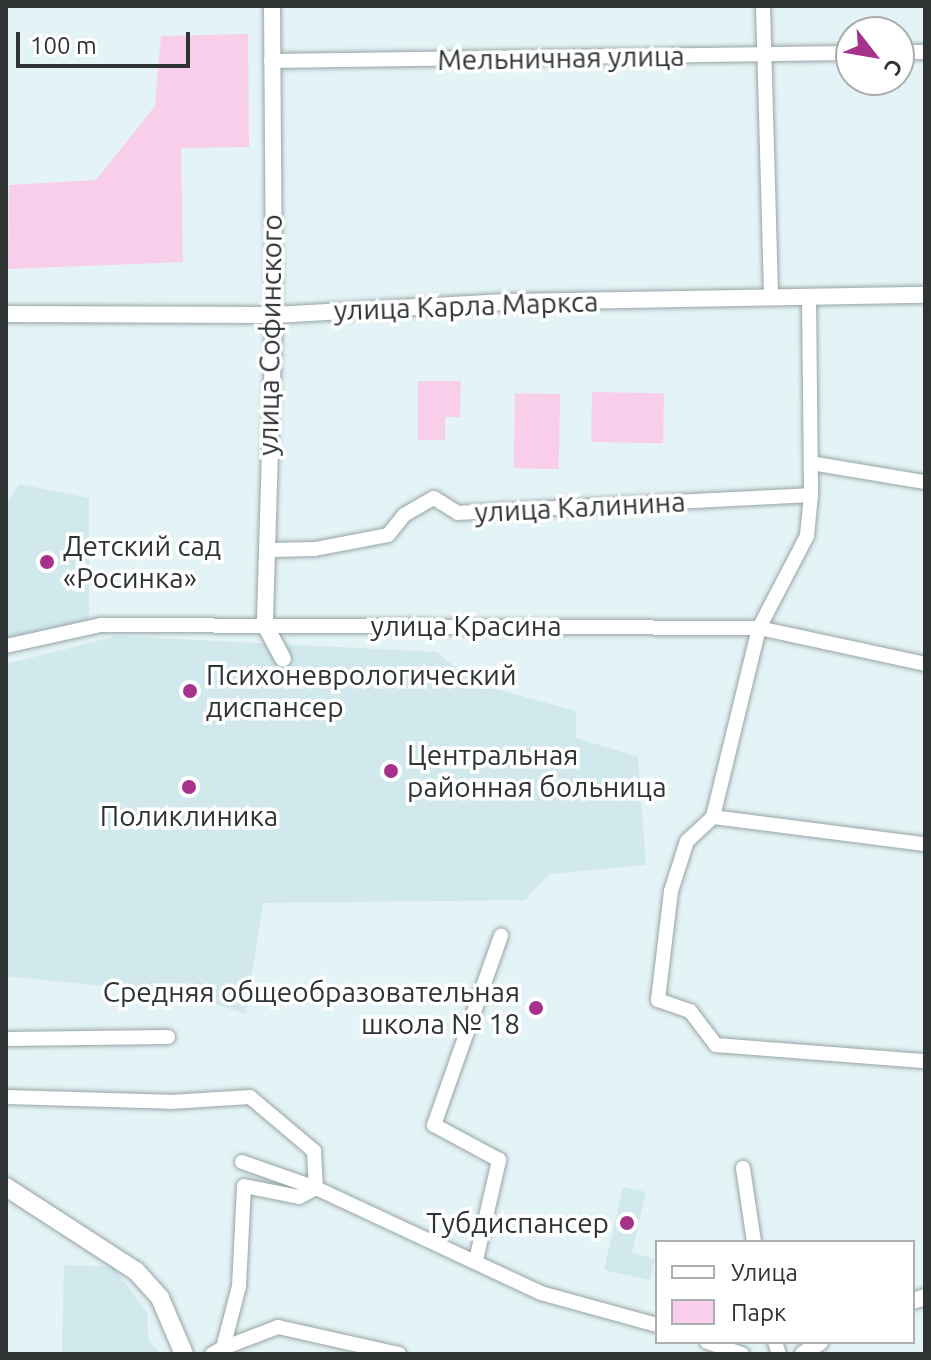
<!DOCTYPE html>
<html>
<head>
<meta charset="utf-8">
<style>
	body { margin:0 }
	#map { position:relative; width:931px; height:1360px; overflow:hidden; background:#e4f3f5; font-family:Ubuntu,sans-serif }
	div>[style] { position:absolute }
	.built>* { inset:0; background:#d1e9ec }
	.green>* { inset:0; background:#f9ceea; transform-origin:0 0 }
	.roads { filter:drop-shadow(0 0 2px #96a4a5) drop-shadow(0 0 2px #96a4a5) }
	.minor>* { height:14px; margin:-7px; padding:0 7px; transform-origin:7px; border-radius:7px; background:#fff }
	.tertiary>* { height:16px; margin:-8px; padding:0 8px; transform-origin:8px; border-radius:8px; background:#fff }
	.secondary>* { height:18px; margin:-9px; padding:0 9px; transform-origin:9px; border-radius:9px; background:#fff }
	.dots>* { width:22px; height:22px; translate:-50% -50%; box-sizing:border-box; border:4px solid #fff; border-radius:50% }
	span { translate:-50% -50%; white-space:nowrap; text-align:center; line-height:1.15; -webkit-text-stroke:7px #fff; paint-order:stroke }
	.street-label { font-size:28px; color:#2e3334 }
	.poi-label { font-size:28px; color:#2e3334 }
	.left { translate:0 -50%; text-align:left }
	.right { translate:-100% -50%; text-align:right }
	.frame { position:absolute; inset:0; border:8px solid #2e3334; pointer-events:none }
	.legend { position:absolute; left:655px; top:1240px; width:260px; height:104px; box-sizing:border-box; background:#fff; border:2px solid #abadae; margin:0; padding:10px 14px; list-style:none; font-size:24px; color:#2e3334 }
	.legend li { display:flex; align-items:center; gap:16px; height:40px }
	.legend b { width:40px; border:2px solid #abadae }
	.north { position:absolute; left:835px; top:16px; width:80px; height:80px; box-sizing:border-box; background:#fff; border:2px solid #abadae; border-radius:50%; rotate:121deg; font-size:22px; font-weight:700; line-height:32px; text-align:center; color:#2e3334 }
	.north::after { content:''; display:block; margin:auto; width:28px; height:36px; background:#a7328b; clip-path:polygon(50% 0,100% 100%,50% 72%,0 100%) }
	.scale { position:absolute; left:16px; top:32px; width:174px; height:36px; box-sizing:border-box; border:4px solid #2e3334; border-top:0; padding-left:10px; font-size:24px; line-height:28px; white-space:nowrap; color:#2e3334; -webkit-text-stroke:6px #fff; paint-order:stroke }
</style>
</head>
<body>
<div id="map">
	<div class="built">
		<i style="clip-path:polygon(19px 484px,89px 498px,89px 620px,6px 638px,6px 504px)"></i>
		<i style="clip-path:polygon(117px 636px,437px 652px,474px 683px,576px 711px,576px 738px,638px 757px,646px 865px,549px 874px,525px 900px,263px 903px,246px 1014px,187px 995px,6px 976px,6px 664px)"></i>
		<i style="clip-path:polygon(623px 1187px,646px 1192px,632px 1253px,655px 1259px,650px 1280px,604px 1270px)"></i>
		<i style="clip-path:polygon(64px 1265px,113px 1267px,147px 1312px,148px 1339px,160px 1354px,62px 1354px)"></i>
	</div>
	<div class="green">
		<i style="clip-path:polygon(248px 34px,249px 147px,181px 148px,183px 262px,8px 269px,9px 185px,96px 180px,155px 106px,161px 36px)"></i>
		<i style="clip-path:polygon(418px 381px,461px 381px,460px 417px,445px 417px,445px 440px,418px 440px)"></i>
		<i style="left:592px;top:392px;width:72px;height:50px;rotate:1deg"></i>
		<i style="left:560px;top:394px;width:75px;height:45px;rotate:91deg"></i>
	</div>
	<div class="roads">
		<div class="minor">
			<i style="left:763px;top:6px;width:289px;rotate:88.4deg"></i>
			<i style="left:899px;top:52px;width:26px"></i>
			<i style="left:271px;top:61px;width:580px;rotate:-0.79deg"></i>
			<i style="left:809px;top:296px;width:199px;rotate:89.4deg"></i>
			<i style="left:811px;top:495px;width:41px;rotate:95.6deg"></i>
			<i style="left:807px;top:536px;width:104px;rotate:117.6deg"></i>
			<i style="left:759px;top:628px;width:195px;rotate:103.7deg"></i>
			<i style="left:713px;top:817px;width:35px;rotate:137deg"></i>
			<i style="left:687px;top:841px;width:52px;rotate:107.7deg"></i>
			<i style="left:671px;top:891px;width:110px;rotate:96.8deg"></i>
			<i style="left:658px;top:1000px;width:34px;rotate:19deg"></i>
			<i style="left:690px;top:1011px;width:43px;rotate:52.6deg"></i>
			<i style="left:716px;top:1045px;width:210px;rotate:4.4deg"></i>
			<i style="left:811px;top:463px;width:116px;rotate:9.5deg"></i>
			<i style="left:271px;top:550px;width:44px;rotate:-1.3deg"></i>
			<i style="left:315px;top:549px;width:74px;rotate:-10.9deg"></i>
			<i style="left:388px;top:535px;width:26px;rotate:-51deg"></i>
			<i style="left:404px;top:515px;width:34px;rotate:-30deg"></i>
			<i style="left:434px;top:498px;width:28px;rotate:32deg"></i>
			<i style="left:458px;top:513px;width:353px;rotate:-2.9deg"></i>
			<i style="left:6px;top:646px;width:97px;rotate:-12.5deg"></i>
			<i style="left:101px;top:625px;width:658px;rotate:0.26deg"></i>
			<i style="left:759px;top:628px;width:170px;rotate:12.2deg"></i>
			<i style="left:713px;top:817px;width:214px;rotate:7.3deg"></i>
			<i style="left:6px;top:1039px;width:162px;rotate:-0.7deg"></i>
			<i style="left:6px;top:1097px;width:164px;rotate:1.7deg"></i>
			<i style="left:170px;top:1102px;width:80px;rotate:-3.6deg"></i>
			<i style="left:250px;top:1097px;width:84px;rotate:40.2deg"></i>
			<i style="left:314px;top:1151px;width:37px;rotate:87deg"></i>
			<i style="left:242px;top:1162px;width:78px;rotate:19.4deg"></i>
			<i style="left:316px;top:1188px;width:248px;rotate:25deg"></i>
			<i style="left:541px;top:1293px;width:120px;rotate:15.4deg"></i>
			<i style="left:743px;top:1168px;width:75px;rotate:81.5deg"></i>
			<i style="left:476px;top:1260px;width:103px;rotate:-77deg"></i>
			<i style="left:499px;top:1160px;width:74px;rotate:-151.7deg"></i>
			<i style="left:434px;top:1125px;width:201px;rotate:-70.5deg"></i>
			<i style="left:707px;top:1342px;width:37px;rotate:19deg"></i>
			<i style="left:775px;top:1342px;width:13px;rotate:72deg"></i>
			<i style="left:223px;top:1348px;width:59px;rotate:-20.9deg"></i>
			<i style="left:278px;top:1327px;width:124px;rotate:12.6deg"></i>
			<i style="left:212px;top:1354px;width:13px;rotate:-29deg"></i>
			<i style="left:223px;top:1348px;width:64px;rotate:-75.5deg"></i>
			<i style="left:239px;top:1286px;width:100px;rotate:-87.1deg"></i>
			<i style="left:244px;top:1186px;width:56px;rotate:11.3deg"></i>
			<i style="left:299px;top:1197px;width:19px;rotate:-28deg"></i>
		</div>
		<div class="tertiary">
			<i style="left:272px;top:6px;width:309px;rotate:89.6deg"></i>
			<i style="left:274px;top:315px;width:310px;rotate:91.7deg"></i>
			<i style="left:265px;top:625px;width:38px;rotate:62deg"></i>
			<i style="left:6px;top:314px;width:268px;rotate:0.2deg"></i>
			<i style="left:274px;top:315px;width:236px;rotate:-3.2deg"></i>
			<i style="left:510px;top:302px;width:415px;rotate:-1deg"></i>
			<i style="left:913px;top:1301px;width:13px;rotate:-18deg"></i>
			<i style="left:803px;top:1354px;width:21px;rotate:-35deg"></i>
		</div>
		<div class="secondary">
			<i style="left:6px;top:1187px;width:155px;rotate:32.9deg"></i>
			<i style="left:136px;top:1271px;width:36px;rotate:48deg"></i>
			<i style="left:160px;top:1298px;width:61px;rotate:66.8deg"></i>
		</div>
	</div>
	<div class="dots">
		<i style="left:47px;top:562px;background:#a7328b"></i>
		<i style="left:190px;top:691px;background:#a7328b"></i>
		<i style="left:391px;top:771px;background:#a7328b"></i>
		<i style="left:189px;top:787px;background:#a7328b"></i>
		<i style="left:536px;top:1008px;background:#a7328b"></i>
		<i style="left:627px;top:1223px;background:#a7328b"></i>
	</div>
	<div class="street-label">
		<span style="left:561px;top:58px;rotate:-1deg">Мельничная улица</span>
		<span style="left:466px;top:306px;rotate:-2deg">улица Карла Маркса</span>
		<span style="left:270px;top:335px;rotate:-89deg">улица Софинского</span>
		<span style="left:580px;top:507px;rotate:-3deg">улица Калинина</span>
		<span style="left:466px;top:626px">улица Красина</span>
	</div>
	<div class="poi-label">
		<span class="left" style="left:63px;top:562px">Детский сад<br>«Росинка»</span>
		<span class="left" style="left:206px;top:691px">Психоневрологический<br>диспансер</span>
		<span class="left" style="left:407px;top:771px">Центральная<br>районная больница</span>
		<span style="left:189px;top:816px">Поликлиника</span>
		<span class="right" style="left:520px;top:1008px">Средняя общеобразовательная<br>школа № 18</span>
		<span class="right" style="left:609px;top:1223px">Тубдиспансер</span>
	</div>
	<div class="frame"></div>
	<ul class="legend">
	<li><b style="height:10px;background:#fff"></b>Улица</li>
	<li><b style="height:22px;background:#f9ceea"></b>Парк</li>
	</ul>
	<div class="north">С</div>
	<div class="scale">100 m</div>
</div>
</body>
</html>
